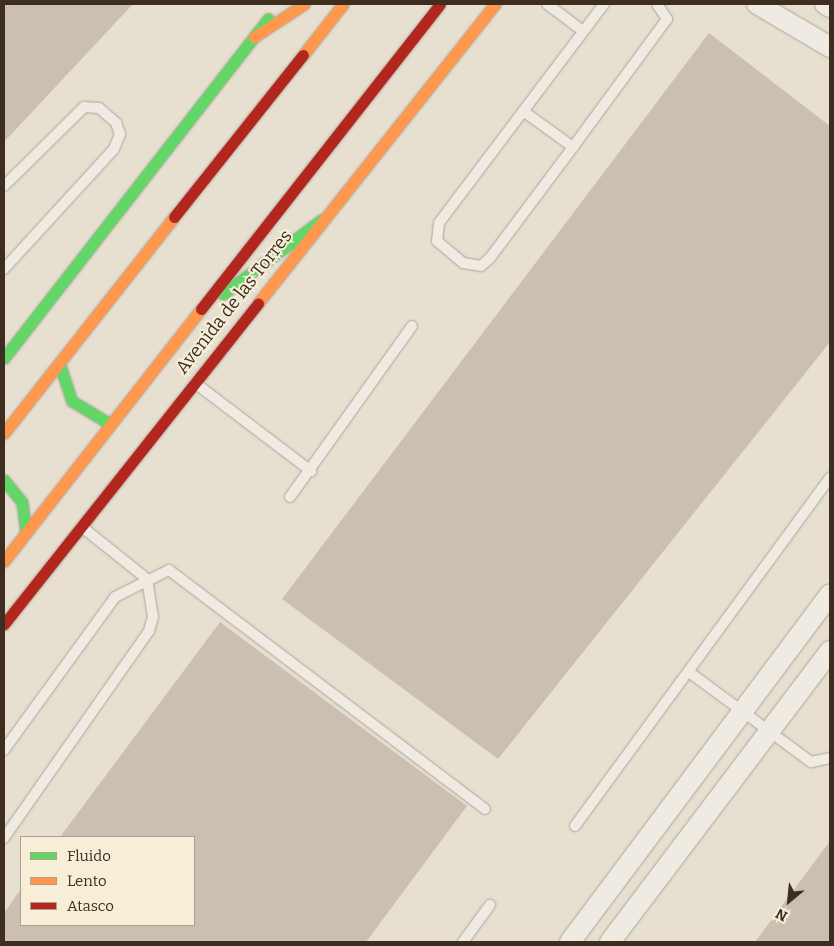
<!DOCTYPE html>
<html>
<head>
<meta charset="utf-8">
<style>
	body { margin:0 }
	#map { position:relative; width:834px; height:946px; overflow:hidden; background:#e7e0d1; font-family:Bitter,serif }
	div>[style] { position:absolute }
	.building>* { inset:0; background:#cbbfb2 }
	.roads { filter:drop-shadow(0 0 1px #ada599) drop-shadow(0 0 1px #ada599) }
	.lane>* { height:10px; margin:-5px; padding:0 5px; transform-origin:5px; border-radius:5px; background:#efebe3 }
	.street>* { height:20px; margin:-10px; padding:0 10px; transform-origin:10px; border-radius:10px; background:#efebe3 }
	.fast>* { height:11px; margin:-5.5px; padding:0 5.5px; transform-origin:5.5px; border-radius:5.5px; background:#63d668 }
	.slow>* { height:11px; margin:-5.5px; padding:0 5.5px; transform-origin:5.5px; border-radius:5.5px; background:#ff974d }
	.jam>* { height:11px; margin:-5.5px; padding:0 5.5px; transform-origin:5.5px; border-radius:5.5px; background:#b3261e }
	span { translate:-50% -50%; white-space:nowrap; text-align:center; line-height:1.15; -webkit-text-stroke:4px #f7eed8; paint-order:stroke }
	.street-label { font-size:18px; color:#3d2e20 }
	.frame { position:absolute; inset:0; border:5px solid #3d2e20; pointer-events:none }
	.legend { position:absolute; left:20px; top:836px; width:175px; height:90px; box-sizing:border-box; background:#f7eed8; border:1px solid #ada18e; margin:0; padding:6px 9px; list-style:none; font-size:15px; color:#3d2e20 }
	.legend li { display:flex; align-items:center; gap:10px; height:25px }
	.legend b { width:25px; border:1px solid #ada18e }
	.north { position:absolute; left:764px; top:876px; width:50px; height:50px; -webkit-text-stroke:4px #f7eed8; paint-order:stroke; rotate:208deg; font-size:14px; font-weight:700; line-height:20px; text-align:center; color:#3d2e20 }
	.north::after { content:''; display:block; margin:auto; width:18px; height:22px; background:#3d2e20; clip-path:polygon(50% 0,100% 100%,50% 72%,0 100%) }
</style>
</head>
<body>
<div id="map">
	<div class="building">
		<i style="clip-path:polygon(4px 4px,133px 4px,4px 142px)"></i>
		<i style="clip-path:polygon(709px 33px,830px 126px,830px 342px,498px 759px,282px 599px)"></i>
		<i style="clip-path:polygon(220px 622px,467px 806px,366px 942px,4px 942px,4px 913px,21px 889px,21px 925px,194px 925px,194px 837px,60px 837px)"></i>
		<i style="clip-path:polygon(830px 841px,830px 942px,755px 942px)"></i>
	</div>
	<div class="roads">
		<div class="lane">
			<i style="left:547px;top:4px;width:45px;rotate:36.9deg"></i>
			<i style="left:604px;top:4px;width:274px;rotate:127deg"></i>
			<i style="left:439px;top:223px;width:18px;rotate:96deg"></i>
			<i style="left:437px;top:241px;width:34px;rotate:40deg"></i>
			<i style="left:463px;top:263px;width:18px;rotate:9deg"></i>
			<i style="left:481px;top:266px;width:12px;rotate:-42deg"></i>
			<i style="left:490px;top:258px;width:139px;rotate:-53.2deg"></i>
			<i style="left:573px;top:147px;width:159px;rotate:-53.7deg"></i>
			<i style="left:667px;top:19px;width:18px;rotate:-124deg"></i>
			<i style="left:523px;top:111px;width:62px;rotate:35.8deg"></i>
			<i style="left:4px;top:186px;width:112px;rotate:-44.6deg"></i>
			<i style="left:84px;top:107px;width:15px;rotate:4deg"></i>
			<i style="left:99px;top:108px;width:23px;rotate:41deg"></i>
			<i style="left:116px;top:123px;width:12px;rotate:70deg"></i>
			<i style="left:120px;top:134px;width:16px;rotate:112deg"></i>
			<i style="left:114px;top:149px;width:163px;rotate:132.5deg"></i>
			<i style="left:195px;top:383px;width:146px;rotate:37.2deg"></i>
			<i style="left:290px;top:497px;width:210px;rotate:-54.5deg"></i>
			<i style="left:689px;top:672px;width:152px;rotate:36.4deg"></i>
			<i style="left:811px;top:762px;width:19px;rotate:-12deg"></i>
			<i style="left:4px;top:750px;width:189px;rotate:-54deg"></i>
			<i style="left:115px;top:597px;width:60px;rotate:-26.6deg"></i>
			<i style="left:169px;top:570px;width:396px;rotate:37.1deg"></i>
			<i style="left:575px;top:826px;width:432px;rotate:-53.8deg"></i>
			<i style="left:4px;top:838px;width:253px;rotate:-55deg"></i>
			<i style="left:149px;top:631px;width:15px;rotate:-74deg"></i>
			<i style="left:153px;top:617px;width:38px;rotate:-99deg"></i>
			<i style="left:147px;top:579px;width:83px;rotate:-141.3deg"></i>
			<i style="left:463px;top:942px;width:46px;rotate:-53.9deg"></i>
		</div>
		<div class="street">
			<i style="left:757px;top:4px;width:85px;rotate:30.5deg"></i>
			<i style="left:825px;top:4px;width:6px;rotate:31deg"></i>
			<i style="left:570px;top:942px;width:434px;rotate:-53.2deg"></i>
			<i style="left:610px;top:942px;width:365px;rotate:-52.9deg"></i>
		</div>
		<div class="fast">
			<i style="left:223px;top:294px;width:123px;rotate:-37.1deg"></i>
			<i style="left:4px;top:358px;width:430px;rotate:-52.1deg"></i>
			<i style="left:60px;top:365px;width:38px;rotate:72deg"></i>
			<i style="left:72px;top:401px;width:44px;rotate:31.2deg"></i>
			<i style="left:4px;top:480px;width:28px;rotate:51deg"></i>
			<i style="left:22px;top:502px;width:31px;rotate:83deg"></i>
		</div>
		<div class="slow">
			<i style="left:254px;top:37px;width:60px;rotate:-33.4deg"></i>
			<i style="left:303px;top:55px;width:65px;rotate:-51.9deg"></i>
			<i style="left:258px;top:303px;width:382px;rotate:-51.6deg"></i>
			<i style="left:4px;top:433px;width:275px;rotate:-51.8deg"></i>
			<i style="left:4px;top:561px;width:320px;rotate:-52deg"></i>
		</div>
		<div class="jam">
			<i style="left:174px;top:217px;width:207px;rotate:-51.5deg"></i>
			<i style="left:201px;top:309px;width:387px;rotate:-51.9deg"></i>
			<i style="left:4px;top:624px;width:409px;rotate:-51.6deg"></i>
		</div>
	</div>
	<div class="street-label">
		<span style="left:234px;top:302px;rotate:-52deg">Avenida de las Torres</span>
	</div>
	<div class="frame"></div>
	<ul class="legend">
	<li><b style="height:6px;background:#63d668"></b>Fluido</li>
	<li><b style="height:6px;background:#ff974d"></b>Lento</li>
	<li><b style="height:6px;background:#b3261e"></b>Atasco</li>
	</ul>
	<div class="north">N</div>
</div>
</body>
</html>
